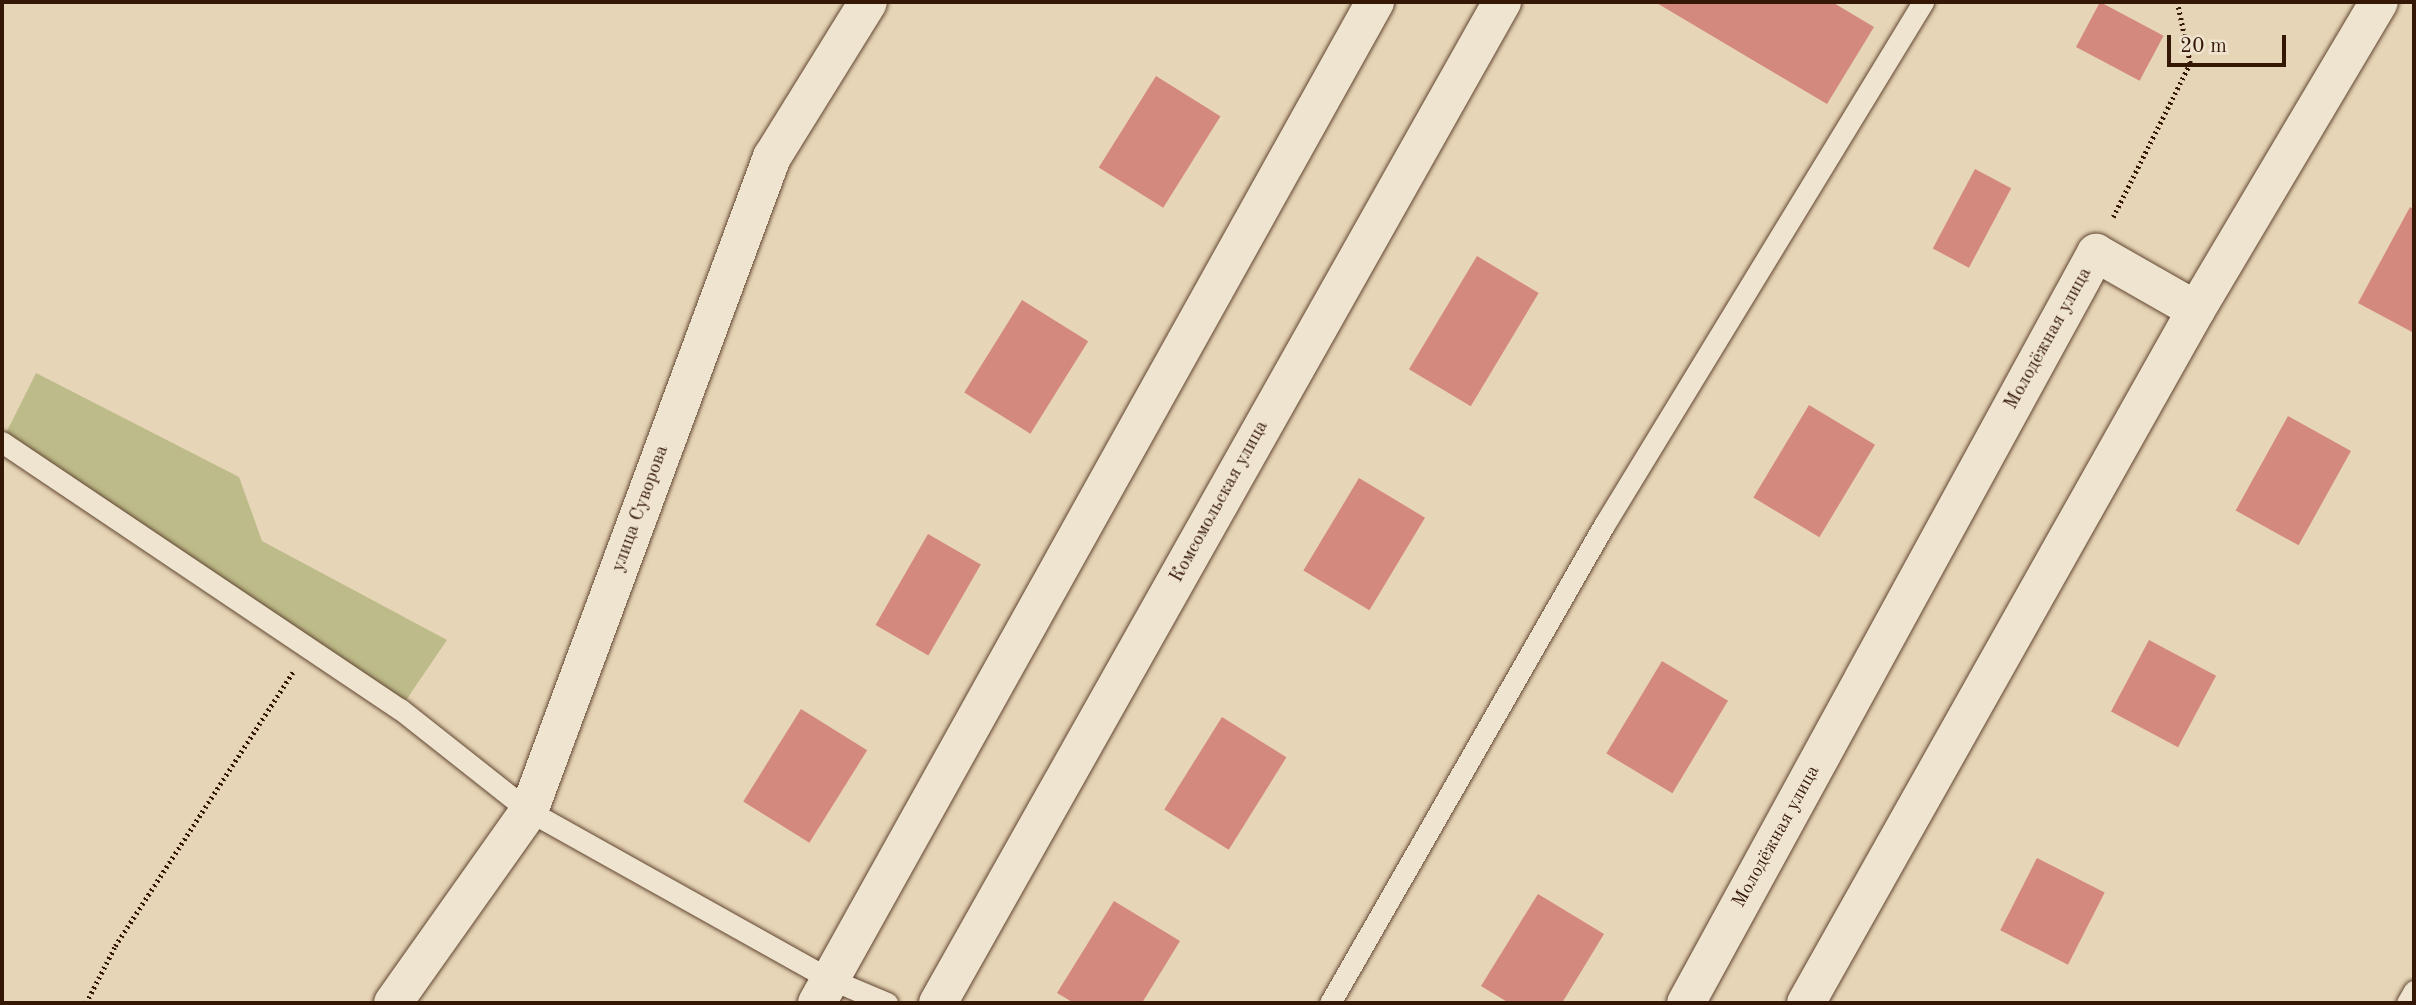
<!DOCTYPE html>
<html>
<head>
<meta charset="utf-8">
<style>
	body { margin:0 }
	#map { position:relative; width:2416px; height:1005px; overflow:hidden; background:#e7d5b7; font-family:"Old Standard TT",serif }
	div>[style] { position:absolute }
	.green>* { inset:0; background:#bdbb89 }
	.building>* { inset:0; background:#d4897f; transform-origin:0 0 }
	.path>* { height:4.5px; margin-top:-2.25px; transform-origin:0; background:repeating-linear-gradient(90deg,#341704 0 2px,transparent 0 5.5px) }
	.roads { filter:drop-shadow(0 0 2px #614631) drop-shadow(0 0 2px #614631) }
	.service>* { height:21px; margin:-10.5px; padding:0 10.5px; transform-origin:10.5px; border-radius:10.5px; background:#efe4d0 }
	.minor>* { height:38px; margin:-19px; padding:0 19px; transform-origin:19px; border-radius:19px; background:#efe4d0 }
	span { translate:-50% -50%; white-space:nowrap; text-align:center; line-height:1.15; -webkit-text-stroke:6px #efe4d0; paint-order:stroke }
	.street-label { font-size:19px; color:#341704 }
	.frame { position:absolute; inset:0; border:4px solid #341704; pointer-events:none }
	.scale { position:absolute; left:2167px; top:35px; width:119px; height:32px; box-sizing:border-box; border:4px solid #341704; border-top:0; padding-left:9px; font-size:21px; line-height:24px; white-space:nowrap; color:#341704; -webkit-text-stroke:5px #efe4d0; paint-order:stroke }
</style>
</head>
<body>
<div id="map">
	<div class="green">
		<i style="clip-path:polygon(36px 373px,239px 477px,262px 541px,447px 640px,400px 709px,2px 441px)"></i>
	</div>
	<div class="building">
		<i style="clip-path:polygon(1655px 2px,1832px 2px,1874px 27px,1827px 104px)"></i>
		<i style="left:2100px;top:2px;width:72px;height:51px;rotate:28deg"></i>
		<i style="left:1156px;top:76px;width:76px;height:108px;rotate:32deg"></i>
		<i style="left:1975px;top:169px;width:41px;height:90px;rotate:28deg"></i>
		<i style="clip-path:polygon(2410px 207px,2414px 210px,2414px 333px,2358px 303px)"></i>
		<i style="left:1477px;top:256px;width:72px;height:132px;rotate:31deg"></i>
		<i style="left:1022px;top:300px;width:78px;height:109px;rotate:32deg"></i>
		<i style="left:1809px;top:405px;width:77px;height:108px;rotate:31deg"></i>
		<i style="left:2288px;top:416px;width:72px;height:108px;rotate:29deg"></i>
		<i style="left:1359px;top:478px;width:77px;height:108px;rotate:31deg"></i>
		<i style="left:928px;top:534px;width:61px;height:105px;rotate:30deg"></i>
		<i style="left:2149px;top:640px;width:76px;height:81px;rotate:28deg"></i>
		<i style="left:1662px;top:661px;width:77px;height:108px;rotate:31deg"></i>
		<i style="left:801px;top:709px;width:78px;height:109px;rotate:32deg"></i>
		<i style="left:1222px;top:717px;width:76px;height:109px;rotate:32deg"></i>
		<i style="left:2037px;top:858px;width:76px;height:81px;rotate:27deg"></i>
		<i style="clip-path:polygon(1538px 894px,1604px 934px,1562px 1003px,1509px 1003px,1481px 986px)"></i>
		<i style="clip-path:polygon(1114px 901px,1180px 941px,1142px 1003px,1074px 1003px,1057px 993px)"></i>
	</div>
	<div class="path">
		<i style="left:2113px;top:217px;width:172px;rotate:-63.4deg"></i>
		<i style="left:2190px;top:63px;width:62px;rotate:-102deg"></i>
		<i style="left:86px;top:1003px;width:64px;rotate:-63deg"></i>
		<i style="left:115px;top:946px;width:327px;rotate:-57deg"></i>
	</div>
	<div class="roads">
		<div class="service">
			<i style="left:2px;top:442px;width:479px;rotate:33.9deg"></i>
			<i style="left:400px;top:709px;width:164px;rotate:38.3deg"></i>
			<i style="left:529px;top:811px;width:345px;rotate:29.2deg"></i>
			<i style="left:830px;top:979px;width:62px;rotate:22.8deg"></i>
			<i style="left:1330px;top:1003px;width:551px;rotate:-60.18deg"></i>
			<i style="left:1604px;top:525px;width:613px;rotate:-58.62deg"></i>
			<i style="left:2407px;top:1003px;width:14px;rotate:-60deg"></i>
		</div>
		<div class="minor">
			<i style="left:2196px;top:310px;width:358px;rotate:-59.3deg"></i>
			<i style="left:393px;top:1003px;width:235px;rotate:-54.7deg"></i>
			<i style="left:529px;top:811px;width:698px;rotate:-69.62deg"></i>
			<i style="left:772px;top:157px;width:182px;rotate:-58.2deg"></i>
			<i style="left:817px;top:1003px;width:1146px;rotate:-60.86deg"></i>
			<i style="left:938px;top:1003px;width:1149px;rotate:-60.6deg"></i>
			<i style="left:1686px;top:1003px;width:855px;rotate:-61.34deg"></i>
			<i style="left:2096px;top:253px;width:115px;rotate:29.7deg"></i>
			<i style="left:2196px;top:310px;width:795px;rotate:119.37deg"></i>
		</div>
	</div>
	<div class="street-label">
		<span style="left:2049px;top:339px;rotate:-61deg">Молодёжная улица</span>
		<span style="left:1220px;top:502px;rotate:-61deg">Комсомольская улица</span>
		<span style="left:641px;top:509px;rotate:-70deg">улица Суворова</span>
		<span style="left:1777px;top:837px;rotate:-61deg">Молодёжная улица</span>
	</div>
	<div class="frame"></div>
	<div class="scale">20 m</div>
</div>
</body>
</html>
